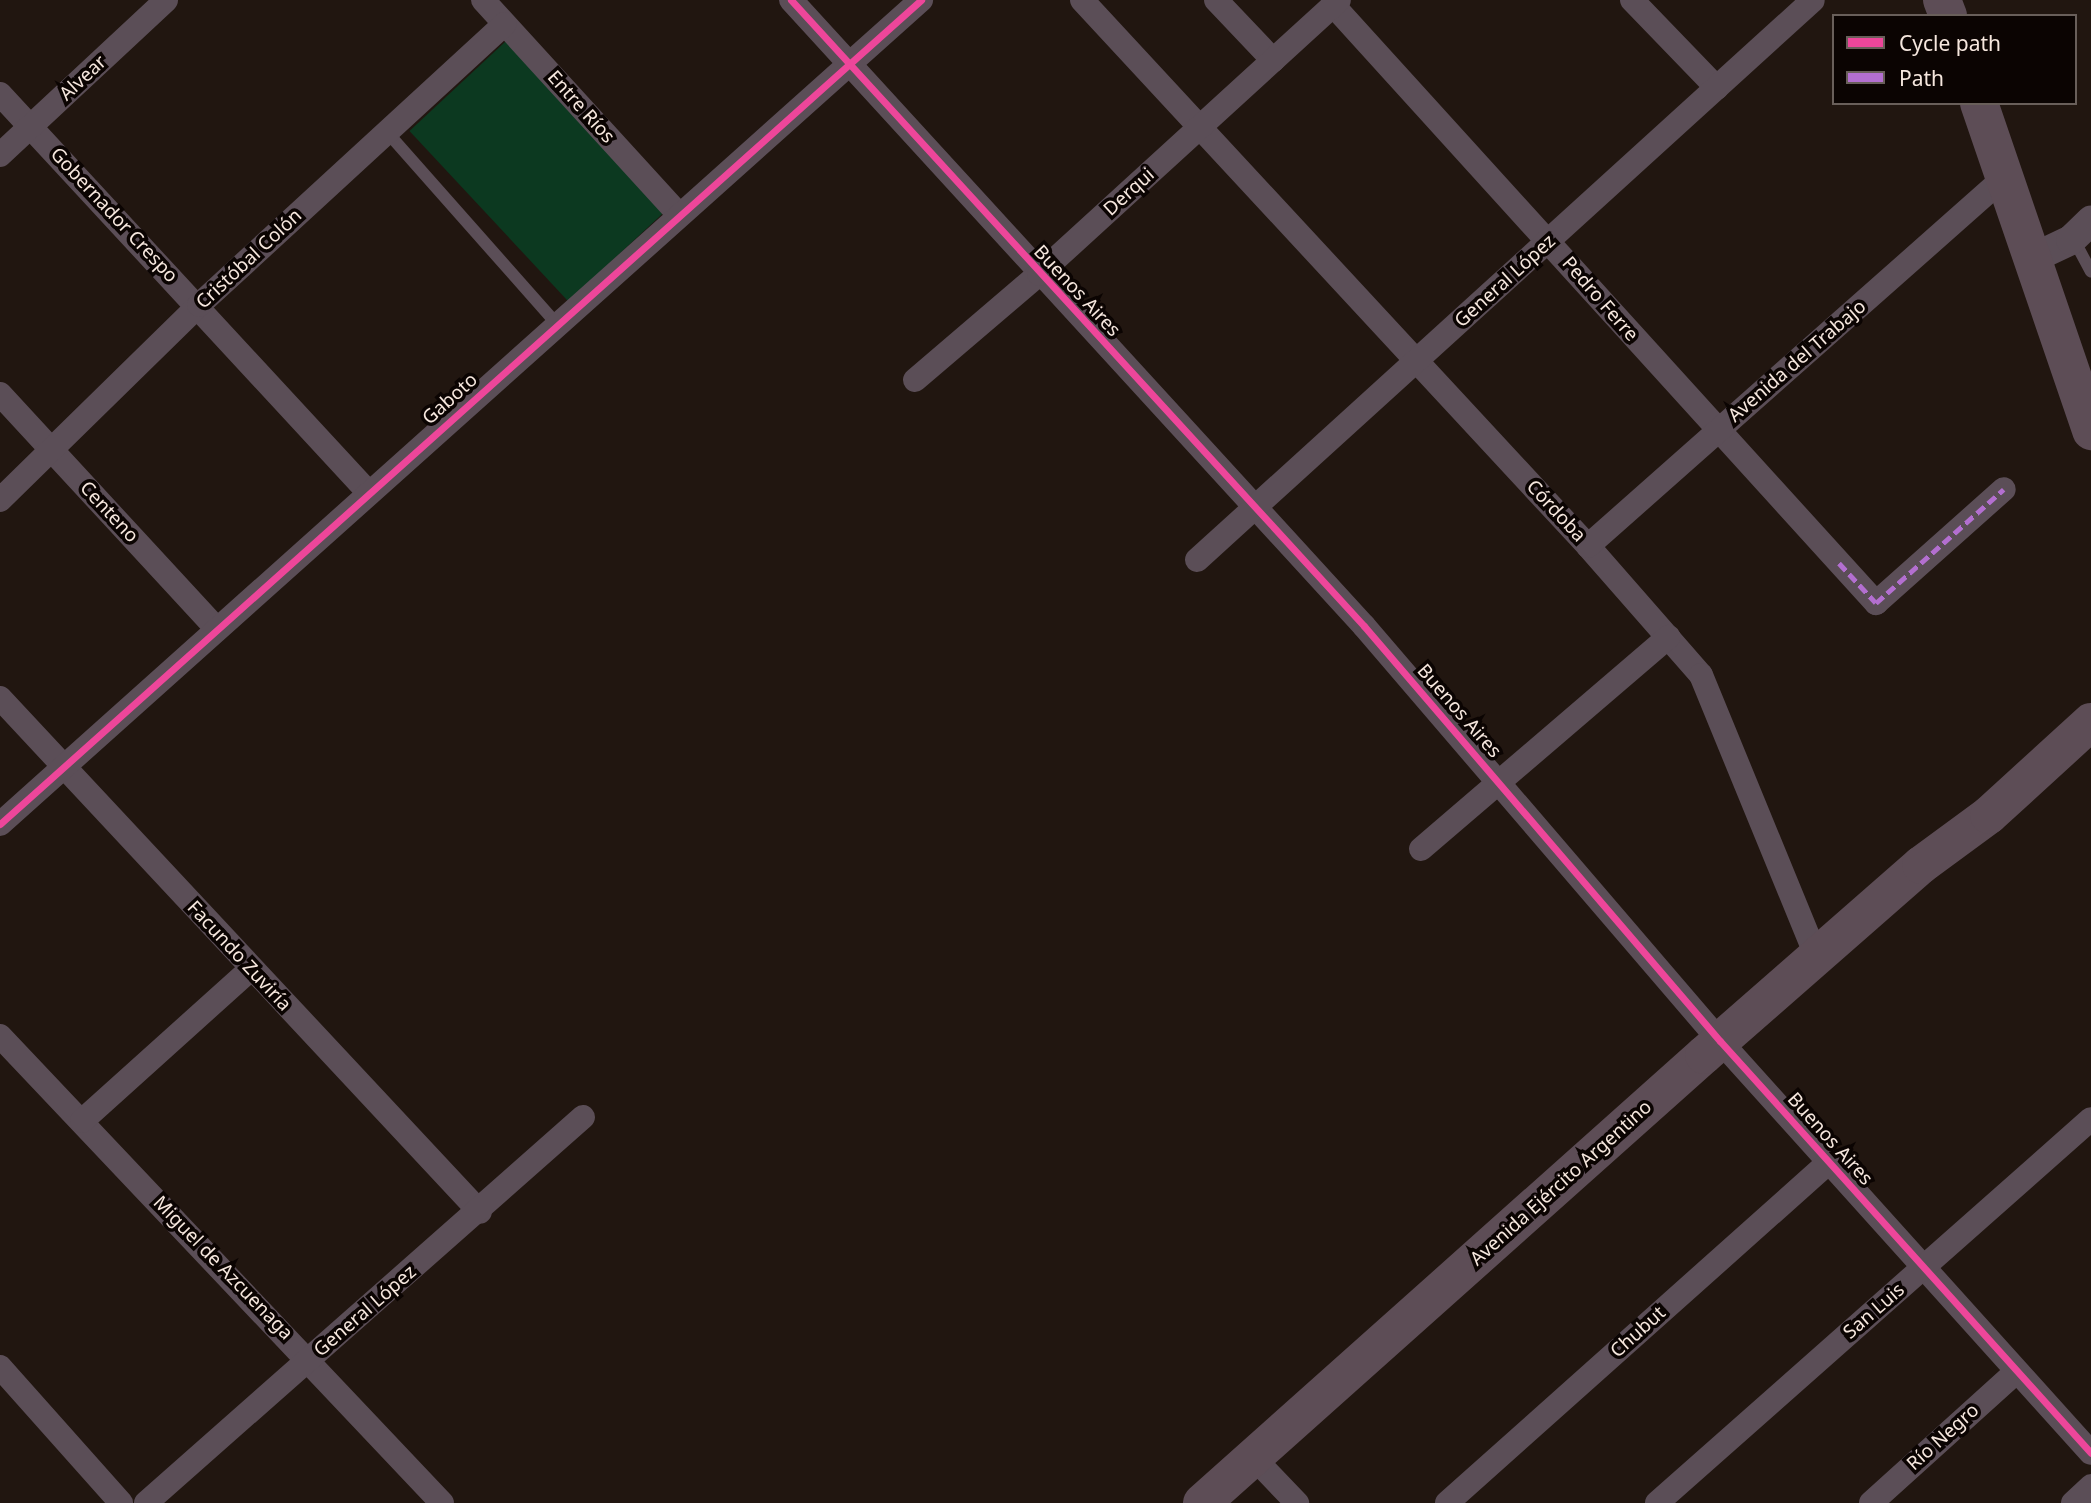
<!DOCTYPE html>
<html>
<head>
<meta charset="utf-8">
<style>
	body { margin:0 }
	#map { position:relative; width:2091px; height:1503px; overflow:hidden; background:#211610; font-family:"Noto Sans",sans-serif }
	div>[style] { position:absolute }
	.green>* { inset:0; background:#0c3920; transform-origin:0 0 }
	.service>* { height:12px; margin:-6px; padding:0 6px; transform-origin:6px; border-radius:6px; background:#5b4e57 }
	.minor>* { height:24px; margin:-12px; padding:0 12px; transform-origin:12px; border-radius:12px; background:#5b4e57 }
	.tertiary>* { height:30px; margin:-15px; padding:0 15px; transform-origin:15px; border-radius:15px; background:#5b4e57 }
	.primary>* { height:38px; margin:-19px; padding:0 19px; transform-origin:19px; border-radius:19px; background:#5d4d56 }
	.quiet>* { height:5px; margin-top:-2.5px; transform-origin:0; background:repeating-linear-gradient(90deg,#b36fd0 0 10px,transparent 0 15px) }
	.cycleway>* { height:7px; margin:-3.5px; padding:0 3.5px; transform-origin:3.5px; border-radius:3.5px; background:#ed469a }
	span { translate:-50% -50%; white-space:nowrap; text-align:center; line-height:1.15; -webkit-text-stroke:7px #0b0402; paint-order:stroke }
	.street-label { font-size:19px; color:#f6e7de }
	.legend { position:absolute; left:1832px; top:14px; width:245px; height:91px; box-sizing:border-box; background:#0b0402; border:2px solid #695f5a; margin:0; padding:9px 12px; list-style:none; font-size:21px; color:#f6e7de }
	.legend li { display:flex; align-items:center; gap:14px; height:35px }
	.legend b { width:35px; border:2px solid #695f5a }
</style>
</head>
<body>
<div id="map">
	<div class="green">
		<i style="left:506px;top:41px;width:233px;height:132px;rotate:47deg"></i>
	</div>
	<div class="service">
		<i style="left:387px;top:132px;width:256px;rotate:48.5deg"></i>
		<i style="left:2073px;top:238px;width:38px;rotate:62deg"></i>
	</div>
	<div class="minor">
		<i style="left:483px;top:0;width:291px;rotate:47.6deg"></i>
		<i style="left:791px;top:0;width:849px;rotate:47.53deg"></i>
		<i style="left:1364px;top:626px;width:547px;rotate:49.38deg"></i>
		<i style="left:1720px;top:1041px;width:554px;rotate:48deg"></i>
		<i style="left:1082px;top:0;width:744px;rotate:47.18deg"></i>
		<i style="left:1588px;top:546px;width:171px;rotate:48.8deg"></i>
		<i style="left:1701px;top:675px;width:306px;rotate:67.7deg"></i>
		<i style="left:1216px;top:0;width:83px;rotate:46.5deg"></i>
		<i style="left:1632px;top:0;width:122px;rotate:46deg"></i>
		<i style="left:1333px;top:5px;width:808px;rotate:47.76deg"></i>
		<i style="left:1876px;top:603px;width:171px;rotate:-41.7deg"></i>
		<i style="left:0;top:94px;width:543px;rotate:47.24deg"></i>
		<i style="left:0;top:155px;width:227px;rotate:-43deg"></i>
		<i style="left:915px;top:380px;width:163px;rotate:-40.5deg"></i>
		<i style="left:1039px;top:274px;width:406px;rotate:-42.4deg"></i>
		<i style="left:0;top:394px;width:320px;rotate:47.3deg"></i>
		<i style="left:0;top:500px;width:279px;rotate:-44.4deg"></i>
		<i style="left:199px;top:305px;width:415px;rotate:-42.6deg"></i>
		<i style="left:1588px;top:546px;width:557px;rotate:-41.51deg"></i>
		<i style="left:1197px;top:560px;width:832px;rotate:-42.27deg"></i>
		<i style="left:0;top:698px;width:703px;rotate:46.96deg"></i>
		<i style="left:0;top:824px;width:1236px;rotate:-41.82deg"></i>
		<i style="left:1421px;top:849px;width:326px;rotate:-40.6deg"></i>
		<i style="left:0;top:1036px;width:643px;rotate:46.58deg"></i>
		<i style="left:82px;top:1121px;width:227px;rotate:-42deg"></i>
		<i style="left:0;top:1367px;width:182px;rotate:48.3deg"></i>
		<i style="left:1253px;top:1457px;width:64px;rotate:46.3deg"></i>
		<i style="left:146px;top:1503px;width:583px;rotate:-41.45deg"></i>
		<i style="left:1447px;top:1503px;width:512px;rotate:-41.75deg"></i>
		<i style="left:1657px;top:1503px;width:579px;rotate:-41.5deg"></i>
		<i style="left:1871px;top:1503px;width:195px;rotate:-42.1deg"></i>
		<i style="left:2073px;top:1503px;width:25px;rotate:-43deg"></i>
	</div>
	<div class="tertiary">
		<i style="left:2033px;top:258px;width:42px;rotate:-25.3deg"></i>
		<i style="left:2071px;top:240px;width:28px;rotate:-44deg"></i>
	</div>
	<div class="primary">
		<i style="left:1942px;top:0;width:17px;rotate:69deg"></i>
		<i style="left:1979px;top:103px;width:347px;rotate:71.1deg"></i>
		<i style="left:1202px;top:1503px;width:673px;rotate:-41.75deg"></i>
		<i style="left:1704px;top:1055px;width:288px;rotate:-41.2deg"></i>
		<i style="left:1921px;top:865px;width:84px;rotate:-36.3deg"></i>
		<i style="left:1989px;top:815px;width:138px;rotate:-42.4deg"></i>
	</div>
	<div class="quiet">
		<i style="left:1839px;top:563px;width:54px;rotate:47.2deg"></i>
		<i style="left:1876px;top:603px;width:171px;rotate:-41.7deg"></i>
	</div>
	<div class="cycleway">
		<i style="left:791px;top:0;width:849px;rotate:47.53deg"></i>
		<i style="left:1364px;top:626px;width:547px;rotate:49.38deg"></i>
		<i style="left:1720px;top:1041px;width:554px;rotate:48deg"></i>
		<i style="left:0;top:824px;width:1236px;rotate:-41.82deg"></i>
	</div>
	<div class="street-label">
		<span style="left:83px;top:78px;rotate:-43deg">Alvear</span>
		<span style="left:581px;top:107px;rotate:48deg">Entre Ríos</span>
		<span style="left:1129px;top:192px;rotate:-42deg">Derqui</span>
		<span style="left:114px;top:215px;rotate:47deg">Gobernador Crespo</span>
		<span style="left:249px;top:259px;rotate:-43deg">Cristóbal Colón</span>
		<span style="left:1505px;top:281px;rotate:-42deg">General López</span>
		<span style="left:1077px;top:291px;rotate:47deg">Buenos Aires</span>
		<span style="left:1600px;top:299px;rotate:49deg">Pedro Ferre</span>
		<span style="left:1797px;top:361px;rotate:-41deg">Avenida del Trabajo</span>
		<span style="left:450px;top:399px;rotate:-42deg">Gaboto</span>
		<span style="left:1556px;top:511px;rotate:47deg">Córdoba</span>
		<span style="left:109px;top:512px;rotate:47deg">Centeno</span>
		<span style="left:1459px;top:711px;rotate:49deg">Buenos Aires</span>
		<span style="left:239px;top:956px;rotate:47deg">Facundo Zuviría</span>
		<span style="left:1830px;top:1139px;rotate:48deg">Buenos Aires</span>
		<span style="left:1561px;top:1183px;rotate:-42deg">Avenida Ejército Argentino</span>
		<span style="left:223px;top:1268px;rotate:46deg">Miguel de Azcuenaga</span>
		<span style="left:365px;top:1311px;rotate:-41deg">General López</span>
		<span style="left:1874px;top:1311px;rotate:-41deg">San Luis</span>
		<span style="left:1638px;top:1332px;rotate:-42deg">Chubut</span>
		<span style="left:1943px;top:1437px;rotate:-42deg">Río Negro</span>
	</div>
	<ul class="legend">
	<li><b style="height:9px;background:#ed469a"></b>Cycle path</li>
	<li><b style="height:9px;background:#b36fd0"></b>Path</li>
	</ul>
</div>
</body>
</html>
